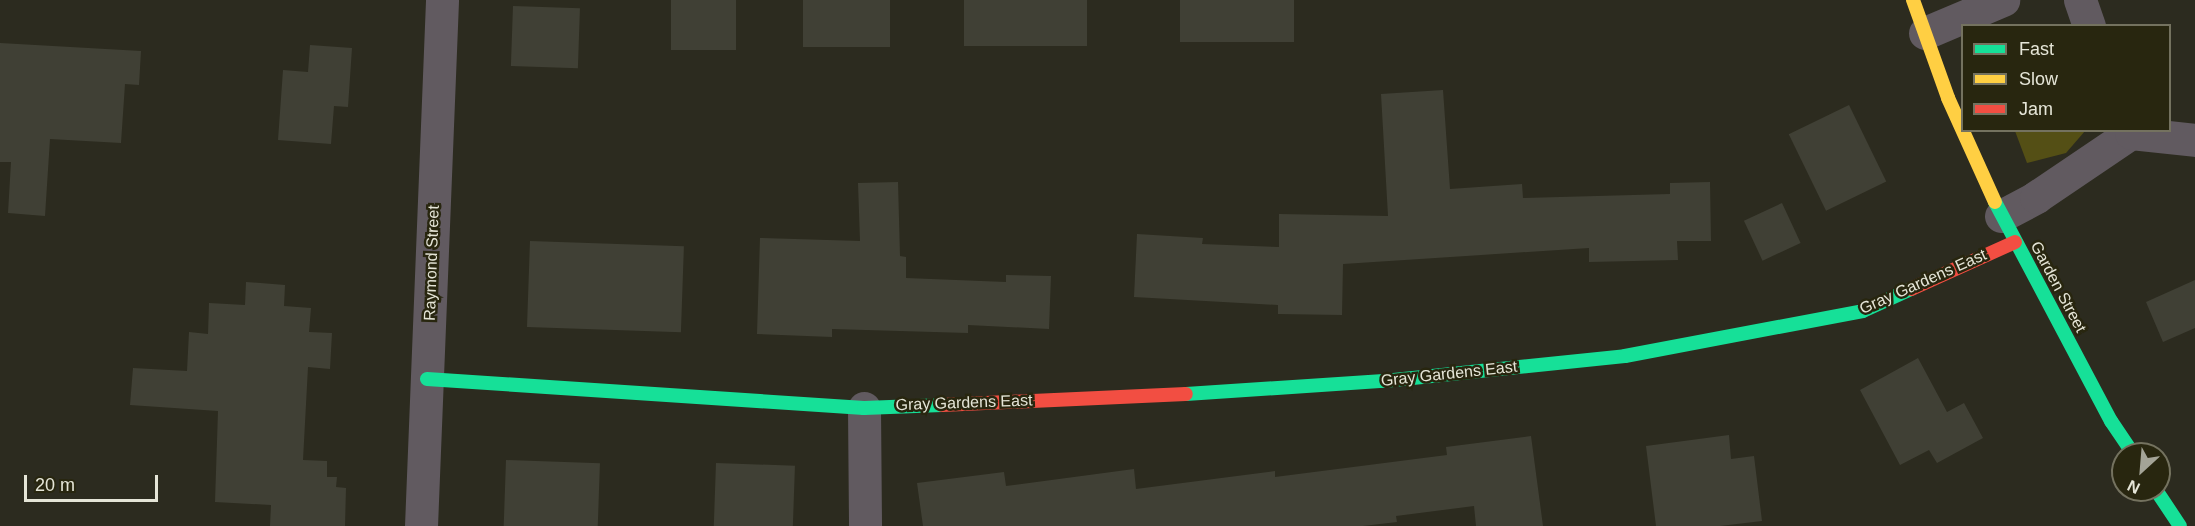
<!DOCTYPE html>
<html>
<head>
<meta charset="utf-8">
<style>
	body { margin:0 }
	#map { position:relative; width:2195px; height:526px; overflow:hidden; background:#2c2b1f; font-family:Arial,sans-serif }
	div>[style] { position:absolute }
	.green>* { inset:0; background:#544f15 }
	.building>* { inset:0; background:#404035; transform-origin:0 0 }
	.street>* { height:33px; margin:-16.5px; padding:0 16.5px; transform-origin:16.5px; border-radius:16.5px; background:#615a60 }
	.fast>* { height:14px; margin:-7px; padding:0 7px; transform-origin:7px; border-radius:7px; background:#16e098 }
	.slow>* { height:14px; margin:-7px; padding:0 7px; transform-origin:7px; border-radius:7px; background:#ffcf43 }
	.jam>* { height:14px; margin:-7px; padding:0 7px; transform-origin:7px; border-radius:7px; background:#f24e42 }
	span { translate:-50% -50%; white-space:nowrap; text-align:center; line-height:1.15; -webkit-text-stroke:5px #28260f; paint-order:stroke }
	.street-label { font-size:16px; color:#e5e5d7 }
	.legend { position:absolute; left:1961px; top:24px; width:210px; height:108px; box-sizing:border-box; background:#28260f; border:2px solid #74725f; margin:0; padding:8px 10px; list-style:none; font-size:18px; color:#e5e5d7 }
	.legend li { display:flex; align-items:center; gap:12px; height:30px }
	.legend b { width:30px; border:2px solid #74725f }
	.north { position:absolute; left:2111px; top:442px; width:60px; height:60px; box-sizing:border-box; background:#28260f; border:2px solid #74725f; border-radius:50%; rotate:206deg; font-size:16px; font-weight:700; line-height:24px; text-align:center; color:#e5e5d7 }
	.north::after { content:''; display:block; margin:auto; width:21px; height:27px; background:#a4a497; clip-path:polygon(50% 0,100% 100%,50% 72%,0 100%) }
	.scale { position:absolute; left:24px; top:475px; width:134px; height:27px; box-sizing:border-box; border:3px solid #e5e5d7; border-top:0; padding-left:8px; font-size:18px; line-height:21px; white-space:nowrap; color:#e5e5d7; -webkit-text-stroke:4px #28260f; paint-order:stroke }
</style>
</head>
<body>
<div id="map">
	<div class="green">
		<i style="clip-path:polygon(2015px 131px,2015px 130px,2085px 131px,2066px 153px,2027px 163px)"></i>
	</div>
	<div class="building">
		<i style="left:671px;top:0;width:65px;height:50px"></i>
		<i style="left:803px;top:0;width:87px;height:47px"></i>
		<i style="left:964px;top:0;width:123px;height:46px"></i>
		<i style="left:1180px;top:0;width:114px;height:42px"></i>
		<i style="left:513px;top:6px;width:67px;height:60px;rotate:2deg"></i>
		<i style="clip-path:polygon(0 43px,141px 51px,139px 85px,125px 84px,121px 143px,50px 139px,45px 216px,8px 213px,11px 162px,0 162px)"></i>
		<i style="clip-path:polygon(310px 45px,352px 48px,348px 107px,334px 106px,331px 144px,278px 140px,283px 70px,308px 72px)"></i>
		<i style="clip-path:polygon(1443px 90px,1450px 189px,1522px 184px,1523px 198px,1670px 194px,1670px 183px,1710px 182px,1711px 241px,1677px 241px,1678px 260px,1589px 262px,1589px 248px,1343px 264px,1342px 315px,1278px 314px,1278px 305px,1134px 297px,1137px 234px,1203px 238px,1202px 244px,1279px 247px,1279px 214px,1388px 216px,1381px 94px)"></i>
		<i style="left:1849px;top:105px;width:85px;height:67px;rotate:64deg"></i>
		<i style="clip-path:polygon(898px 182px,900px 256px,906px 257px,906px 278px,1006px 282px,1006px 275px,1051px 276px,1049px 329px,968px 325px,968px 333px,832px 329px,832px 337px,757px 334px,760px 238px,860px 241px,858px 183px)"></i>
		<i style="left:1782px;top:203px;width:44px;height:42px;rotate:65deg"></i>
		<i style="left:530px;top:241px;width:154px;height:86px;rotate:2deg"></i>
		<i style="clip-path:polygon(2195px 280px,2195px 328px,2163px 342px,2146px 302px)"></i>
		<i style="clip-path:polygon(246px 282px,285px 285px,284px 306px,311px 308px,309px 332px,332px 333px,330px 369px,308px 367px,303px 460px,327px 461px,327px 477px,337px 477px,336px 487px,346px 488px,345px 526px,270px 526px,271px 505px,215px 502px,218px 411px,130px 405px,133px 368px,187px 371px,189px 332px,208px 334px,209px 303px,245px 305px)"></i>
		<i style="clip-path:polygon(1918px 358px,1947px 412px,1964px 403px,1983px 438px,1937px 463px,1929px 450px,1900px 465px,1860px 390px)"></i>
		<i style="clip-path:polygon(1729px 435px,1731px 459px,1754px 456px,1762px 521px,1720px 526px,1656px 526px,1646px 446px)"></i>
		<i style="clip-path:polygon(1531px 436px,1543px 526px,1476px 526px,1474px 506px,1396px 516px,1397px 522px,1363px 526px,923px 526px,917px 483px,1004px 472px,1006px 486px,1134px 469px,1136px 489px,1275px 471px,1275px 477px,1447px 455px,1446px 447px)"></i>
		<i style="left:506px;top:460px;width:94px;height:66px;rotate:2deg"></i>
		<i style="left:716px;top:463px;width:79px;height:63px;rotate:2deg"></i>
	</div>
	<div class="street">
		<i style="left:2080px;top:0;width:28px;rotate:71deg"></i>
		<i style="left:1925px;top:33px;width:85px;rotate:-22.9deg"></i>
		<i style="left:2001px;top:216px;width:40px;rotate:-28deg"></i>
		<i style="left:2036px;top:197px;width:115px;rotate:-34deg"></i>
		<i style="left:2131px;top:133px;width:64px;rotate:6.2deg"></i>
		<i style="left:864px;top:408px;width:118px;rotate:89.5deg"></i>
		<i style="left:421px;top:526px;width:526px;rotate:-87.71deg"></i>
	</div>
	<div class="fast">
		<i style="left:1995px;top:202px;width:248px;rotate:62.1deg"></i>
		<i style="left:2111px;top:421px;width:40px;rotate:56deg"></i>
		<i style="left:427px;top:379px;width:438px;rotate:3.8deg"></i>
		<i style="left:864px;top:408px;width:78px;rotate:-2.2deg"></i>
		<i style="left:1186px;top:394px;width:198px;rotate:-3.8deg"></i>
		<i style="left:1384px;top:381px;width:242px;rotate:-5.9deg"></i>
		<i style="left:1625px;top:356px;width:242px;rotate:-10.7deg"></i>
		<i style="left:1863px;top:311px;width:53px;rotate:-24.6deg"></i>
		<i style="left:2156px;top:490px;width:43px;rotate:56.3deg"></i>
	</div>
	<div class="slow">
		<i style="left:1913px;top:0;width:104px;rotate:70.3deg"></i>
		<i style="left:1948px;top:98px;width:114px;rotate:65.7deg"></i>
	</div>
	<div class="jam">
		<i style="left:1911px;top:289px;width:114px;rotate:-24.3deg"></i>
		<i style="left:942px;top:405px;width:244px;rotate:-2.6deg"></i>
	</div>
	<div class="street-label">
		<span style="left:432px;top:263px;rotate:-88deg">Raymond Street</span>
		<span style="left:1923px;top:282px;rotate:-24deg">Gray Gardens East</span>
		<span style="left:2058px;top:287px;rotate:62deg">Garden Street</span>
		<span style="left:1449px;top:374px;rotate:-6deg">Gray Gardens East</span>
		<span style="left:964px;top:403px;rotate:-2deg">Gray Gardens East</span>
	</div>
	<ul class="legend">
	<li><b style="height:8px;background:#16e098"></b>Fast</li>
	<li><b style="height:8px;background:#ffcf43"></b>Slow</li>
	<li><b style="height:8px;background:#f24e42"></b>Jam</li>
	</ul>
	<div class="north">N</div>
	<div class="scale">20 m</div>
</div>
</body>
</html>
